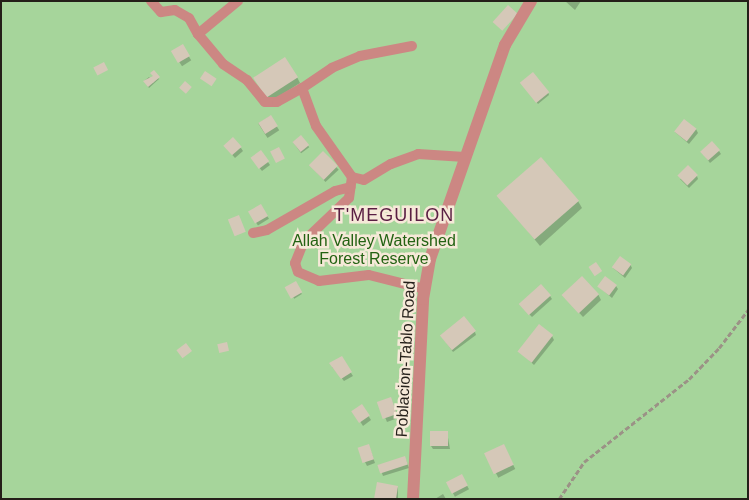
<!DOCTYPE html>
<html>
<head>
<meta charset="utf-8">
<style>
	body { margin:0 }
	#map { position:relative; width:749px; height:500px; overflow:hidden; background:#f6e9d8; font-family:Arial,sans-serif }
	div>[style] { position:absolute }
	.green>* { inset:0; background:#a6d59b; transform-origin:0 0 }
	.shadow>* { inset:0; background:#0003; transform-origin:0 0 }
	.building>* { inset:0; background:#d5c8b8; transform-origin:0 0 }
	.path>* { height:2.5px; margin-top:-1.25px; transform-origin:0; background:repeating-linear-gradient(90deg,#9b9286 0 5px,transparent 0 7.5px) }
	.minor>* { height:10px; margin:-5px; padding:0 5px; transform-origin:5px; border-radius:5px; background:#cc8783 }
	.tertiary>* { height:12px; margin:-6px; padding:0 6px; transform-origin:6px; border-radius:6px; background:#cc8783 }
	span { translate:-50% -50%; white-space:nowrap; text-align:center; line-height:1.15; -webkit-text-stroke:5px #f6e9d8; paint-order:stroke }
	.park-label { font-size:16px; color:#236212 }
	.street-label { font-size:16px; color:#241f19 }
	.neighbourhood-label { font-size:18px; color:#5a1e43; letter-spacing:1px }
	.frame { position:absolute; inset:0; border:2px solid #241f19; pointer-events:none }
</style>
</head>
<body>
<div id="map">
	<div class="green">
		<i style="left:1px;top:1px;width:747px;height:498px"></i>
	</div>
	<div class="shadow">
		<i style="clip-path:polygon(565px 1px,581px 1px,575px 10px)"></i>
		<i style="left:182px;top:46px;width:17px;height:11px;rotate:57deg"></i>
		<i style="clip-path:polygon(153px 72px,159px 79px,149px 88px,144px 81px,149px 77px,154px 83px)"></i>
		<i style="clip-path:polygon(297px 77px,300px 83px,270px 102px,258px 84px)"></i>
		<i style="clip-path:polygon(523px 85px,548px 92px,549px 95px,538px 104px)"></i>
		<i style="left:270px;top:116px;width:17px;height:14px;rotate:57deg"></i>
		<i style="clip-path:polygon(696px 129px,698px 133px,689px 144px,675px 132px)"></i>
		<i style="left:301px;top:136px;width:14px;height:10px;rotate:54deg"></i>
		<i style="clip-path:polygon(241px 148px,243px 151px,235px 158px,227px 149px)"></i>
		<i style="clip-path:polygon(719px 151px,721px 154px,710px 163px,704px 155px)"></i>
		<i style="clip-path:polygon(261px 152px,270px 165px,262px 171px,254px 161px)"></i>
		<i style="left:323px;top:153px;width:23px;height:18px;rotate:47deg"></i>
		<i style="clip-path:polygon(697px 176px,698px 179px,689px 188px,680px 179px)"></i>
		<i style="clip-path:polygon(499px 196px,578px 201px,582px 208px,540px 246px)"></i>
		<i style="left:261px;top:206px;width:15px;height:13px;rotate:58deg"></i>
		<i style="clip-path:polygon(630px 264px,632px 268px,625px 278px,613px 268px)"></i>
		<i style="left:295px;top:283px;width:13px;height:9px;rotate:58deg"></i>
		<i style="clip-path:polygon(616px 286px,618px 289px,612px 298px,599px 287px)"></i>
		<i style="clip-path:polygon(598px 294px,601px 300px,583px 317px,564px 296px)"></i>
		<i style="clip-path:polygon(550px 296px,552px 299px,532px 317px,522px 307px)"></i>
		<i style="clip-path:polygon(475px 332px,476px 335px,453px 352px,443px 338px)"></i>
		<i style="clip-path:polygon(552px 336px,554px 340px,534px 365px,519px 351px)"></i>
		<i style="clip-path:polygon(341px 358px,353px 376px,344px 381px,332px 367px)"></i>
		<i style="clip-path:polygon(392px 401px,398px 418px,387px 422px,379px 403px)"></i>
		<i style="clip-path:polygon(362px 406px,371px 420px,363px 426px,356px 415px)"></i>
		<i style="clip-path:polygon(447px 432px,450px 449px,433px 449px,431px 446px)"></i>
		<i style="left:503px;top:445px;width:27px;height:19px;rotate:63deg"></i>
		<i style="clip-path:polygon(370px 449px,375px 463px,367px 466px,365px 462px)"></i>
		<i style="clip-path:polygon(406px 460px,409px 468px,383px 476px,379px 465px)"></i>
		<i style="left:462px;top:476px;width:15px;height:16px;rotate:62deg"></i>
		<i style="clip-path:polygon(398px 487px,398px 499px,376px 499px)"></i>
		<i style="clip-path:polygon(443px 494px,446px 499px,435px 499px)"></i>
	</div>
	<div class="building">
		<i style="left:508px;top:5px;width:13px;height:23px;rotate:42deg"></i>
		<i style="left:183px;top:44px;width:14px;height:14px;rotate:60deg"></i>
		<i style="left:285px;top:57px;width:24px;height:38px;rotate:57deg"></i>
		<i style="left:104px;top:62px;width:9px;height:12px;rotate:63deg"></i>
		<i style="clip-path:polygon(154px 70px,160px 77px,148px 87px,143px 81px,153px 76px,150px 73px)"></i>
		<i style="left:205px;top:71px;width:14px;height:9px;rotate:34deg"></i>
		<i style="left:533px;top:72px;width:26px;height:17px;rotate:51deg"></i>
		<i style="left:185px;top:81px;width:9px;height:9px;rotate:41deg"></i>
		<i style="left:271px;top:115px;width:13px;height:15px;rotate:58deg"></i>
		<i style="left:684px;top:119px;width:16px;height:16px;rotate:38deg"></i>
		<i style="left:301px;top:135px;width:13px;height:11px;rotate:51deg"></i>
		<i style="left:233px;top:137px;width:13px;height:13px;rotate:48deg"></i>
		<i style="left:712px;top:141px;width:12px;height:16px;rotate:48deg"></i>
		<i style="left:279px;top:147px;width:13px;height:10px;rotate:63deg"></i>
		<i style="left:261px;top:150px;width:14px;height:13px;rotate:54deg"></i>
		<i style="left:323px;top:151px;width:21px;height:20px;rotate:45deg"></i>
		<i style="left:541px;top:157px;width:58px;height:59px;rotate:49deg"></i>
		<i style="left:688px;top:165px;width:14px;height:15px;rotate:45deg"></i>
		<i style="left:261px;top:204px;width:14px;height:15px;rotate:60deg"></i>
		<i style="left:239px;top:215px;width:18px;height:12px;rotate:68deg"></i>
		<i style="left:620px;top:256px;width:14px;height:14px;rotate:36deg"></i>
		<i style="left:596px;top:262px;width:11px;height:9px;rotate:56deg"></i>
		<i style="left:582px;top:276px;width:25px;height:28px;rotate:47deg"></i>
		<i style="left:605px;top:276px;width:15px;height:13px;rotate:37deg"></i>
		<i style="left:296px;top:281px;width:13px;height:13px;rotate:61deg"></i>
		<i style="left:541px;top:284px;width:15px;height:30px;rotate:48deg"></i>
		<i style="left:464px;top:316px;width:19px;height:31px;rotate:51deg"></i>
		<i style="left:539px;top:324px;width:18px;height:35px;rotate:38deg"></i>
		<i style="left:227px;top:342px;width:9px;height:10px;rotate:77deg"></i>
		<i style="left:186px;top:343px;width:10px;height:12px;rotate:53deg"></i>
		<i style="clip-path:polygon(342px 356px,352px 372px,341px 379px,329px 363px)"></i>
		<i style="left:391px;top:397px;width:18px;height:15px;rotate:71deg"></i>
		<i style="left:362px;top:404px;width:14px;height:13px;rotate:56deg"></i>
		<i style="left:430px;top:431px;width:18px;height:15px"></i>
		<i style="left:369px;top:444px;width:16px;height:12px;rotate:72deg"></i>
		<i style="left:504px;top:444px;width:23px;height:22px;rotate:65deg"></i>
		<i style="left:405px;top:456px;width:9px;height:29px;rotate:72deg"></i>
		<i style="left:462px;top:474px;width:13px;height:18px;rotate:63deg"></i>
		<i style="clip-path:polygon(377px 482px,398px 486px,396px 499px,374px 499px)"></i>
	</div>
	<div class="path">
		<i style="left:559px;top:499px;width:45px;rotate:-56deg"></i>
		<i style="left:584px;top:462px;width:134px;rotate:-38.3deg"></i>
		<i style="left:689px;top:379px;width:43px;rotate:-45.9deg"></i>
		<i style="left:719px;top:348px;width:48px;rotate:-52.7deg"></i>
	</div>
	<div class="minor">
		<i style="left:151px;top:1px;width:15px;rotate:48deg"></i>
		<i style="left:161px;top:12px;width:14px;rotate:-8deg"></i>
		<i style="left:175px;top:10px;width:16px;rotate:30deg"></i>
		<i style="left:189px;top:18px;width:18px;rotate:61deg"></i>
		<i style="left:238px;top:1px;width:52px;rotate:140.5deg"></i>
		<i style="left:198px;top:34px;width:39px;rotate:50deg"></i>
		<i style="left:223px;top:64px;width:29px;rotate:34deg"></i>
		<i style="left:247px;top:80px;width:28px;rotate:51deg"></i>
		<i style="left:265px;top:102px;width:12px"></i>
		<i style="left:277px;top:102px;width:29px;rotate:-29deg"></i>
		<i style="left:412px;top:46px;width:53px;rotate:169.1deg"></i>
		<i style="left:360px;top:56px;width:30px;rotate:157deg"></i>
		<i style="left:332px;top:68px;width:36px;rotate:146deg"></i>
		<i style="left:302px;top:88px;width:40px;rotate:69.8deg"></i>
		<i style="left:316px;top:126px;width:62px;rotate:54.8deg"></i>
		<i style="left:352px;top:177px;width:21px;rotate:98deg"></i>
		<i style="left:349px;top:198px;width:62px;rotate:136.3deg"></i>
		<i style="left:304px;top:241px;width:24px;rotate:112deg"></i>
		<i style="left:295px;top:263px;width:9px;rotate:72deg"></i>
		<i style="left:298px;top:272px;width:23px;rotate:23deg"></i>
		<i style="left:319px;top:281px;width:50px;rotate:-6.8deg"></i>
		<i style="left:369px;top:275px;width:58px;rotate:14deg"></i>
		<i style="left:352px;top:177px;width:12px;rotate:14deg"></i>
		<i style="left:364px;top:180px;width:31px;rotate:-31deg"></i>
		<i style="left:391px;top:164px;width:29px;rotate:-20deg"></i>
		<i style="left:418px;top:154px;width:47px;rotate:3.7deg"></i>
		<i style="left:253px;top:233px;width:14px;rotate:-12deg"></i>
		<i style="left:267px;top:230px;width:78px;rotate:-29.8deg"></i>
		<i style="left:335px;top:191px;width:16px;rotate:-14deg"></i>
	</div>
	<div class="tertiary">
		<i style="left:413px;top:499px;width:200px;rotate:-87.1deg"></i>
		<i style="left:423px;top:299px;width:41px;rotate:-80.1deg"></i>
		<i style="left:430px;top:259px;width:227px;rotate:-70.7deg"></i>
		<i style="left:505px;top:45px;width:51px;rotate:-59.4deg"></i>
	</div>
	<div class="park-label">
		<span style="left:374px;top:250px">Allah Valley Watershed<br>Forest Reserve</span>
	</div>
	<div class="street-label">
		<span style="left:406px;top:359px;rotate:-87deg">Poblacion-Tablo Road</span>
	</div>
	<div class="neighbourhood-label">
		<span style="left:394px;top:215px">T'MEGUILON</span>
	</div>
	<div class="frame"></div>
</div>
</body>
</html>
